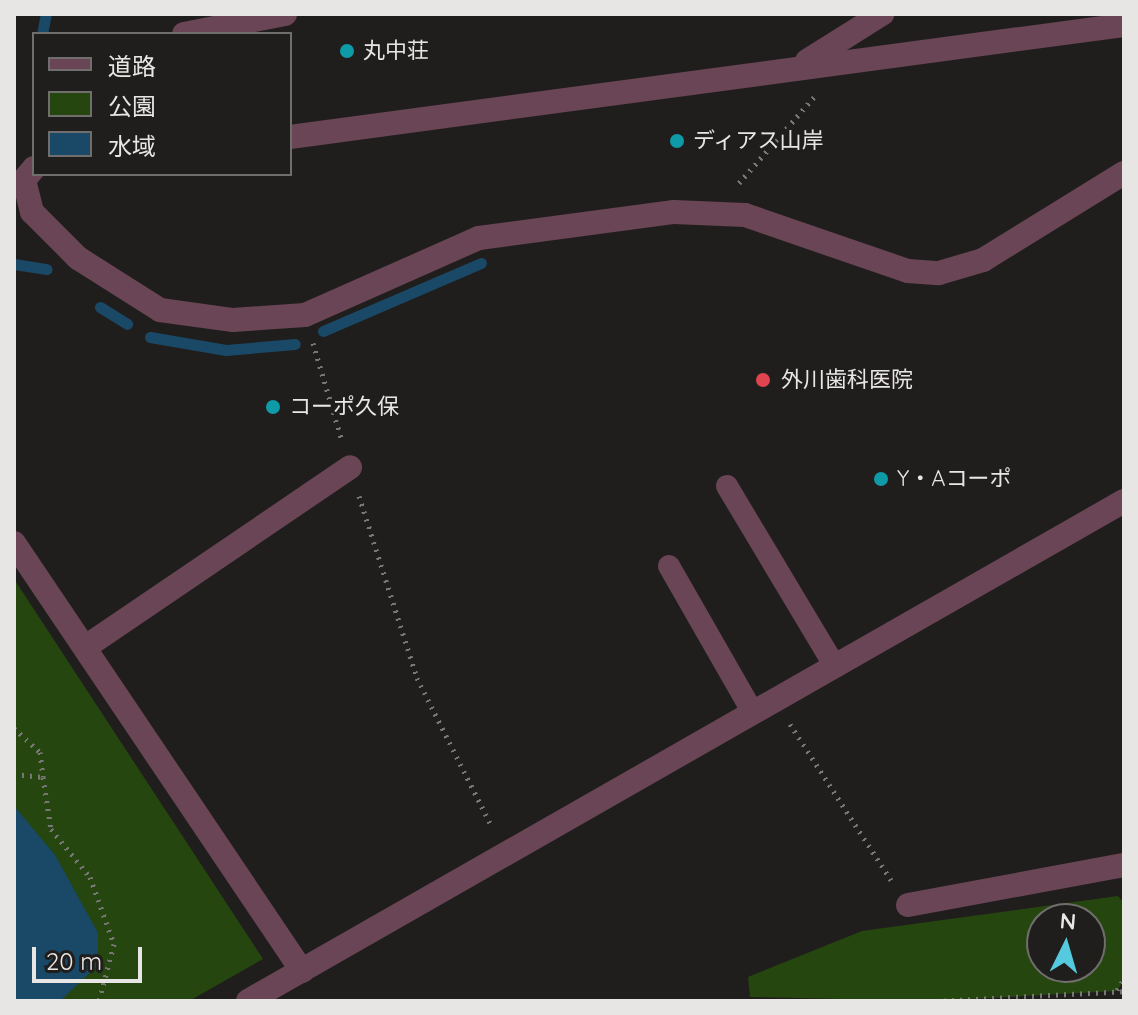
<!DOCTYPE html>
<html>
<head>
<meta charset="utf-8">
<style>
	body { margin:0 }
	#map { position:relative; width:1138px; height:1015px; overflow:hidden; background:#201e1c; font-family:Quicksand,"Noto Sans JP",sans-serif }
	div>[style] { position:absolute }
	.green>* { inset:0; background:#264610 }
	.water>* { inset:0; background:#1a4867 }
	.stream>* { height:11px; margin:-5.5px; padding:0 5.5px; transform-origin:5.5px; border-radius:5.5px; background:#1a4867 }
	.path>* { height:5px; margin-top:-2.5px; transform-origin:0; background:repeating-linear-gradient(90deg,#797775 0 2px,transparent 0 8px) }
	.lane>* { height:22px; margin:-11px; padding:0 11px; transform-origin:11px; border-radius:11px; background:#6a4555 }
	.street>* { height:24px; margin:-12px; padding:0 12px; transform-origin:12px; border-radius:12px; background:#6a4555 }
	.dots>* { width:22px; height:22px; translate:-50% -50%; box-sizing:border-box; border:4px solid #201e1c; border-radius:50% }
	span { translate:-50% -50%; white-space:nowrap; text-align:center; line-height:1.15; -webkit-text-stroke:6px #201e1c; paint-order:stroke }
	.poi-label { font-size:22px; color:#e8e6e5 }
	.left { translate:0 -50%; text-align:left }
	.frame { position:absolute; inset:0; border:16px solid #e8e6e5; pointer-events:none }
	.legend { position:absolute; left:32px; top:32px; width:260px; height:144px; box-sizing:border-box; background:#201e1c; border:2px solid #706e6c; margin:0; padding:10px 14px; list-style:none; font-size:24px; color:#e8e6e5 }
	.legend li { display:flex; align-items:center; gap:16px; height:40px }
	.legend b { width:40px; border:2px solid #706e6c }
	.north { position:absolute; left:1026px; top:903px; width:80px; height:80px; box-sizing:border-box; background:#201e1c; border:2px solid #706e6c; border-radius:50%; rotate:5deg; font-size:22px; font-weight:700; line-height:32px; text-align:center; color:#e8e6e5 }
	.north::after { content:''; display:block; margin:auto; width:28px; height:36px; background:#55cade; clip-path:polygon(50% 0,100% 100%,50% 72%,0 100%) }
	.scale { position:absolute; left:32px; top:947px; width:110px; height:36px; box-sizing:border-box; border:4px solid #e8e6e5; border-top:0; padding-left:10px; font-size:24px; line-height:28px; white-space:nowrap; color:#e8e6e5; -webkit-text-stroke:6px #201e1c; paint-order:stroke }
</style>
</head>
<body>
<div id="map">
	<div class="green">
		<i style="clip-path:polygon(14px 579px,263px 959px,189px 1001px,14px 1001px)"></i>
		<i style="clip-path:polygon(evenodd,1118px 896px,1124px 903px,1124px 980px,1117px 991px,936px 1001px,750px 997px,748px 977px,862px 931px,1118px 896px,1042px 919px,1090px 919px,1090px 967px,1042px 967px,1042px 919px)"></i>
	</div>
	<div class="water">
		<i style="clip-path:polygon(14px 806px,55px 855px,98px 933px,98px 965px,60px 1001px,14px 1001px)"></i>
	</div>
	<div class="stream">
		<i style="left:42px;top:34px;width:20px;rotate:-79deg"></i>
		<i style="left:14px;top:264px;width:33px;rotate:9deg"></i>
		<i style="left:100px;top:307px;width:32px;rotate:32deg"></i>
		<i style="left:323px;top:331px;width:172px;rotate:-23.3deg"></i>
		<i style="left:150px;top:337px;width:77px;rotate:9.7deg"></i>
		<i style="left:226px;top:350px;width:69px;rotate:-5deg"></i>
	</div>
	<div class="path">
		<i style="left:739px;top:183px;width:114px;rotate:-48.9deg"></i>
		<i style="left:313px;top:343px;width:102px;rotate:73.5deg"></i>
		<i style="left:359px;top:496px;width:191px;rotate:72.3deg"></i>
		<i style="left:417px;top:678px;width:167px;rotate:63.3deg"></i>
		<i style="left:790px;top:724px;width:186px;rotate:57.1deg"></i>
		<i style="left:14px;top:728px;width:35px;rotate:43deg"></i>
		<i style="left:40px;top:752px;width:25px;rotate:83deg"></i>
		<i style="left:14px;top:774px;width:29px;rotate:6deg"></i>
		<i style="left:43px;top:777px;width:53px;rotate:81.3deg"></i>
		<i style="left:51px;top:829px;width:62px;rotate:50.9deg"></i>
		<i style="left:90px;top:877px;width:71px;rotate:70.3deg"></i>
		<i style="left:114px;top:944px;width:59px;rotate:104.7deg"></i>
		<i style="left:1117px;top:990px;width:13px;rotate:-58deg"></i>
		<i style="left:690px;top:1001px;width:75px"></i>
		<i style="left:936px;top:1001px;width:188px;rotate:-3deg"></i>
	</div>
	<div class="lane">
		<i style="left:727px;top:486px;width:206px;rotate:59.1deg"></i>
		<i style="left:669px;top:566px;width:167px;rotate:60.2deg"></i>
	</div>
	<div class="street">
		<i style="left:184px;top:34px;width:103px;rotate:-11.2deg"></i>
		<i style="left:807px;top:61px;width:89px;rotate:-32.1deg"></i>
		<i style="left:290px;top:137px;width:841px;rotate:-7.65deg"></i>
		<i style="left:34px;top:168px;width:16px;rotate:130deg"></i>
		<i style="left:24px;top:180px;width:33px;rotate:76deg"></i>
		<i style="left:32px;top:212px;width:65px;rotate:45deg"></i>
		<i style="left:78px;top:258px;width:97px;rotate:32.4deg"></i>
		<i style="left:160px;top:310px;width:74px;rotate:7.8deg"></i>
		<i style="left:233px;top:320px;width:72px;rotate:-4deg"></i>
		<i style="left:305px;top:315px;width:190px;rotate:-23.9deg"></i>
		<i style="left:479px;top:238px;width:197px;rotate:-7.6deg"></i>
		<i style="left:674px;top:212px;width:71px;rotate:2.4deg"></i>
		<i style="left:745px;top:215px;width:172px;rotate:19deg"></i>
		<i style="left:908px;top:271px;width:31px;rotate:4deg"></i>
		<i style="left:939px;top:273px;width:46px;rotate:-16.5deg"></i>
		<i style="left:983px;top:260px;width:166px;rotate:-31.7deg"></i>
		<i style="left:14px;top:543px;width:516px;rotate:56.06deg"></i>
		<i style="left:87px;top:646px;width:318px;rotate:-34.2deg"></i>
		<i style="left:908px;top:905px;width:220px;rotate:-10.5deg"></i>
		<i style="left:248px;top:1001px;width:1009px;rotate:-29.72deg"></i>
	</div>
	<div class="dots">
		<i style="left:347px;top:51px;background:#0f9aa8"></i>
		<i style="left:677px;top:141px;background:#0f9aa8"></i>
		<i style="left:763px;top:380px;background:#e0444e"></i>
		<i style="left:273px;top:407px;background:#0f9aa8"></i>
		<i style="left:881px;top:479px;background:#0f9aa8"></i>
	</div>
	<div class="poi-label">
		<span class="left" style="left:363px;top:51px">丸中荘</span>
		<span class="left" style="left:693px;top:141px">ディアス山岸</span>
		<span class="left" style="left:781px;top:380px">外川歯科医院</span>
		<span class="left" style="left:289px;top:407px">コーポ久保</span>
		<span class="left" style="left:897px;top:479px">Y・Aコーポ</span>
	</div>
	<div class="frame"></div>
	<ul class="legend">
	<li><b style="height:10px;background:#6a4555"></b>道路</li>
	<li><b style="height:22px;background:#264610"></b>公園</li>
	<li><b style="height:22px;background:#1a4867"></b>水域</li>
	</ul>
	<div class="north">N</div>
	<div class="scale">20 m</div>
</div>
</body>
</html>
